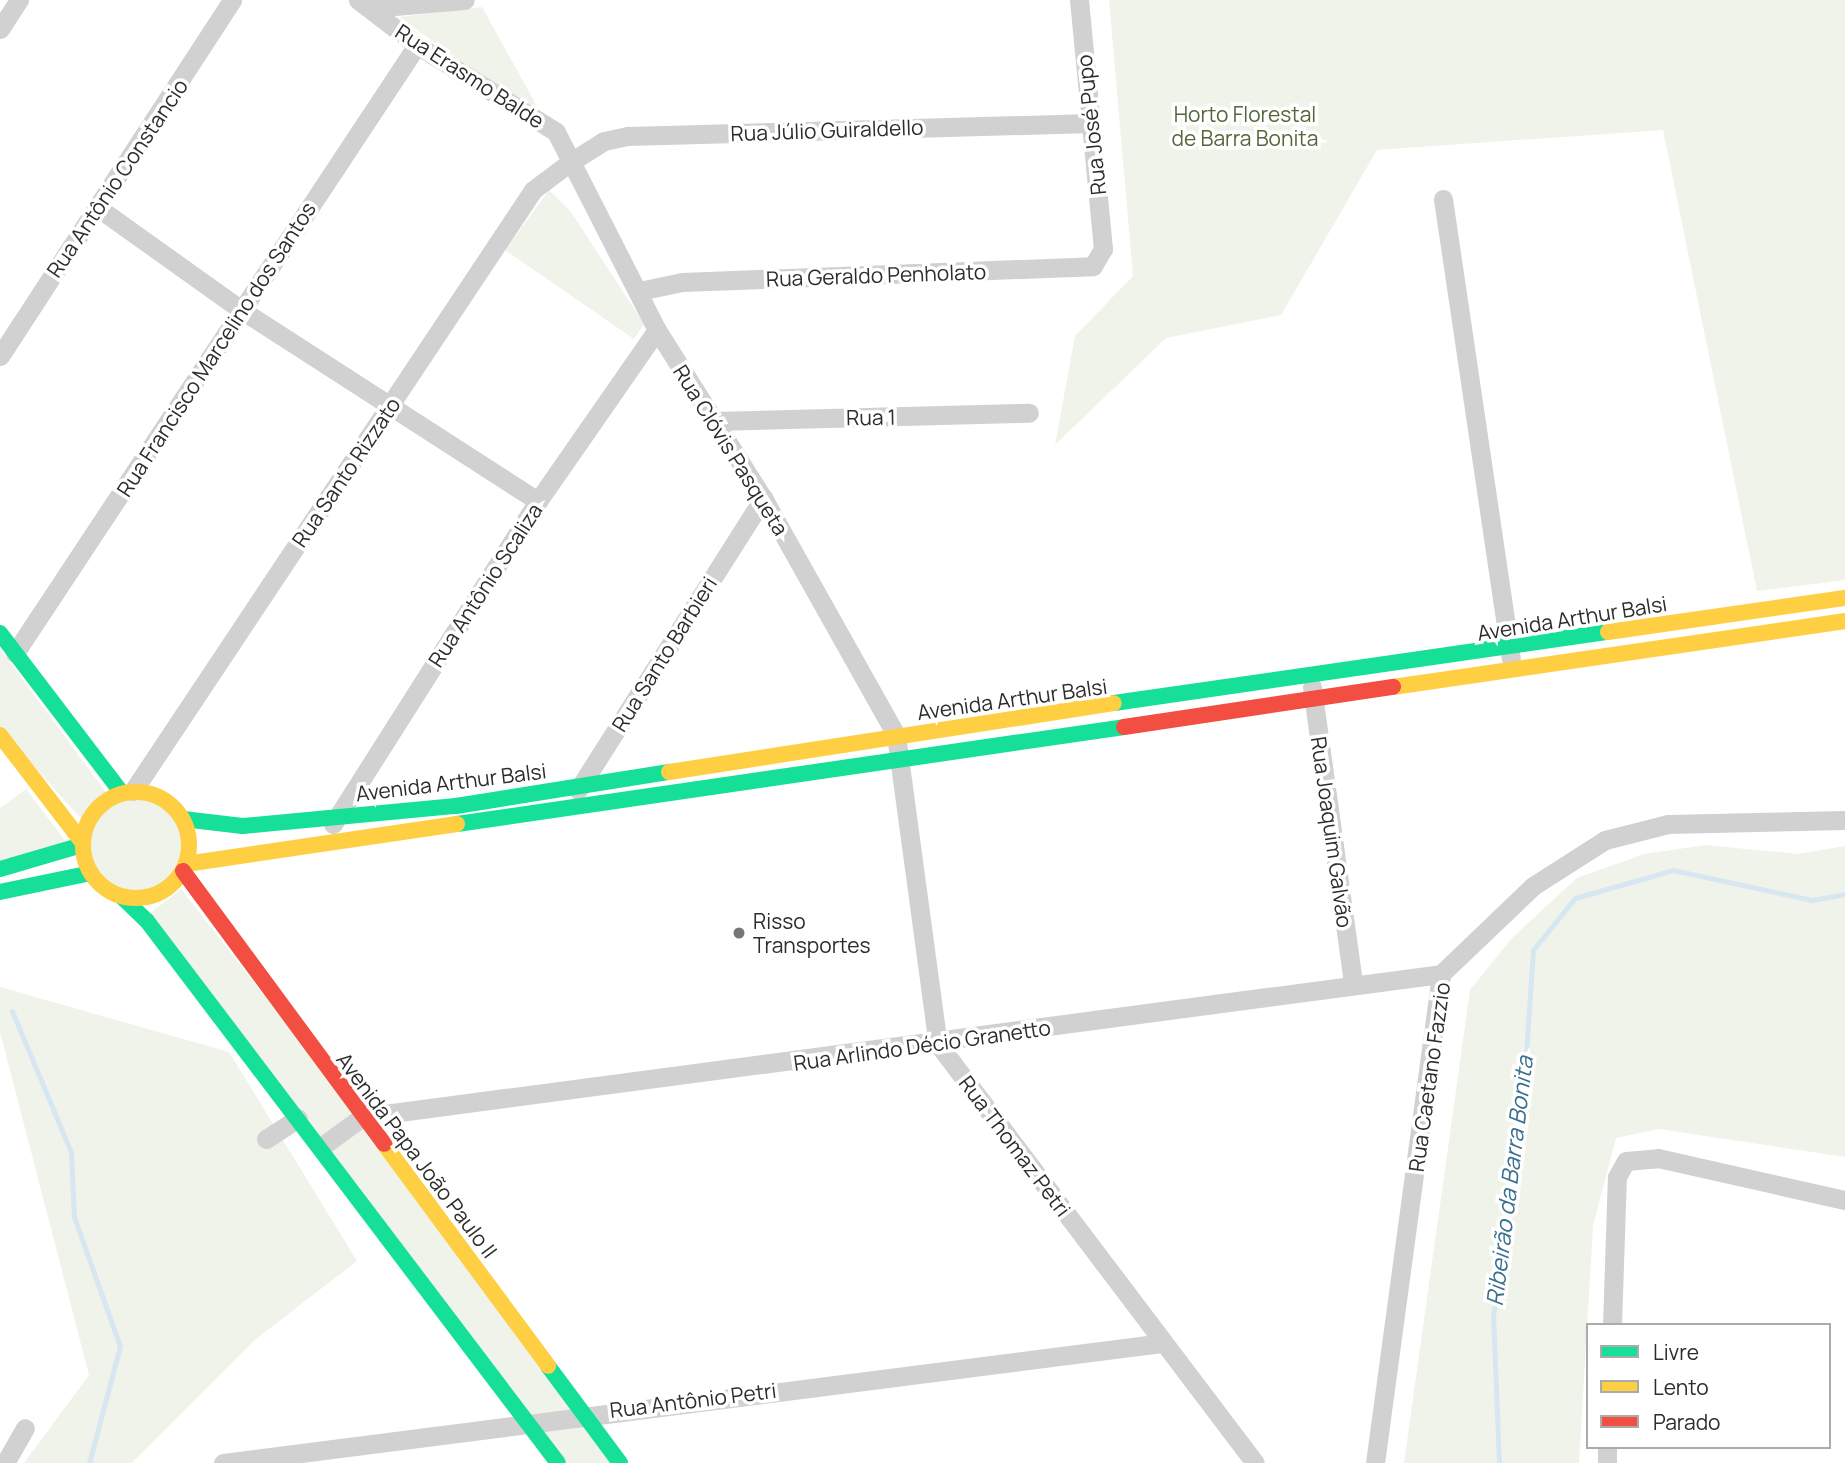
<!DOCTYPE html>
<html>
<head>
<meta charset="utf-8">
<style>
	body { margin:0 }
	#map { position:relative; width:1845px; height:1463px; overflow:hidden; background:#fff; font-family:Manrope,sans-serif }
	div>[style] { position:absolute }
	.green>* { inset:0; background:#f0f3ea; transform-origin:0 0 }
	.round { border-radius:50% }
	.stream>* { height:5px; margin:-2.5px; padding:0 2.5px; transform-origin:2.5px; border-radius:2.5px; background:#d6e7f1 }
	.street>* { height:19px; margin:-9.5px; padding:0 9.5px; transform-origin:9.5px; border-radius:9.5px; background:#d1d1d1 }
	.fast>* { height:16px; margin:-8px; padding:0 8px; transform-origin:8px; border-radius:8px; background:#16e098 }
	.slow>* { height:16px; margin:-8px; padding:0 8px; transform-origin:8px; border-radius:8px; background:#ffcf43 }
	.slow>.ring { margin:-8px; padding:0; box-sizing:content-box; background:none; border:16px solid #ffcf43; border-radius:50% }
	.jam>* { height:16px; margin:-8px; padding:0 8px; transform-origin:8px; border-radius:8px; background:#f24e42 }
	.dots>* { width:19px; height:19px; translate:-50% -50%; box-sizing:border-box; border:4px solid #fff; border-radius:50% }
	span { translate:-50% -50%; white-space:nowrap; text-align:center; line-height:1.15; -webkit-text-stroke:7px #fff; paint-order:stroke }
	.street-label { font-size:21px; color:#2c2c2c }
	.park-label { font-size:21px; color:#50683a }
	.poi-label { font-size:21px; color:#2c2c2c }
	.left { translate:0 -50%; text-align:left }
	.water-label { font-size:23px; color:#3a708e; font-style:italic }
	.legend { position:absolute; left:1586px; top:1323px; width:245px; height:126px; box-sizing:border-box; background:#fff; border:2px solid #ababab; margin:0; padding:9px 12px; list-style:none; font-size:21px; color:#2c2c2c }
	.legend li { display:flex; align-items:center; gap:14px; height:35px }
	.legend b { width:35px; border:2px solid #ababab }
</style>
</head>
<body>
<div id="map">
	<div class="green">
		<i style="clip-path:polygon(1109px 0,1845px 0,1845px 580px,1757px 591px,1663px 130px,1377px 150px,1281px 315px,1166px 338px,1055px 445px,1075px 336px,1133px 276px)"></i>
		<i style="clip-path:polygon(482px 7px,545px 121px,399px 17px)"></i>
		<i style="clip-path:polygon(549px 190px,571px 212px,644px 324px,634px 339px,505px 250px)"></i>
		<i style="clip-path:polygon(0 649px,108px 795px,84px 822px,0 728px)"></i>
		<i style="clip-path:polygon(26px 789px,66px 842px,0 867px,0 808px)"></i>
		<i class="round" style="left:86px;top:795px;width:98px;height:98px"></i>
		<i style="clip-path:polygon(1706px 845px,1798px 854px,1845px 846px,1845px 1157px,1659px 1129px,1616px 1138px,1593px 1226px,1579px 1463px,1404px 1463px,1470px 990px,1513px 937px,1577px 878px,1644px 854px)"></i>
		<i style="left:181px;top:889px;width:288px;height:47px;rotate:52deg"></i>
		<i style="clip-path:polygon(0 987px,229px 1052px,357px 1261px,256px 1339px,132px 1463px,24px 1463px,89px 1375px,0 1032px)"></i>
		<i style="left:361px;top:1120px;width:364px;height:46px;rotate:53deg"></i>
		<i style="clip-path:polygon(582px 1416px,617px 1463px,561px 1463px,530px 1424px)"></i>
	</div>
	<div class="stream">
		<i style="left:12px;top:1011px;width:153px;rotate:67.3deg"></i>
		<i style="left:71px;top:1152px;width:65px;rotate:87.4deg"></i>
		<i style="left:74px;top:1217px;width:137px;rotate:70.4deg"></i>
		<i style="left:120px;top:1346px;width:121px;rotate:104.8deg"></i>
		<i style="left:1499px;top:1463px;width:147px;rotate:-92.3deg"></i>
		<i style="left:1493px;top:1316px;width:191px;rotate:-81.6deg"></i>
		<i style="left:1521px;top:1127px;width:177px;rotate:-86.1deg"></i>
		<i style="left:1533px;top:950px;width:67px;rotate:-51.1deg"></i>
		<i style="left:1575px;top:898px;width:102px;rotate:-15.9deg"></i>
		<i style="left:1673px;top:870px;width:142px;rotate:12.2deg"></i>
		<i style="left:1812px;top:900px;width:34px;rotate:-10deg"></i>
	</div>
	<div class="street">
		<i style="left:358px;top:0;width:74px;rotate:37.3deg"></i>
		<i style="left:417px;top:45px;width:164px;rotate:32deg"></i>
		<i style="left:556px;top:132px;width:222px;rotate:63deg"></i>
		<i style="left:657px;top:330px;width:199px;rotate:57.8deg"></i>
		<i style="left:763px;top:498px;width:272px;rotate:60.7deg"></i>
		<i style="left:896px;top:735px;width:312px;rotate:82.3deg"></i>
		<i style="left:938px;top:1044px;width:525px;rotate:52.89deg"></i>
		<i style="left:371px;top:8px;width:94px;rotate:-4.9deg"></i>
		<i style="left:0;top:29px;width:35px;rotate:-57deg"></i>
		<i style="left:1443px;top:199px;width:464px;rotate:81.6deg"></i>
		<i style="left:97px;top:207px;width:179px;rotate:35.5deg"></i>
		<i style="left:243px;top:311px;width:351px;rotate:32.8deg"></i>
		<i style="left:639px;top:291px;width:44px;rotate:-11.8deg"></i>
		<i style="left:682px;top:282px;width:411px;rotate:-2.2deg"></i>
		<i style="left:1093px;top:266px;width:20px;rotate:-60deg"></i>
		<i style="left:1103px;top:249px;width:250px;rotate:-95.5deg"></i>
		<i style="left:0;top:356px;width:425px;rotate:-56.9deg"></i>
		<i style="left:713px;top:421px;width:316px;rotate:-1.5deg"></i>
		<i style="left:15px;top:653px;width:729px;rotate:-56.53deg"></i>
		<i style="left:1312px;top:687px;width:300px;rotate:82.1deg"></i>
		<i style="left:578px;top:790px;width:346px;rotate:-57.6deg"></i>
		<i style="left:133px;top:791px;width:722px;rotate:-56.35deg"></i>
		<i style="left:533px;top:190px;width:45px;rotate:-36.9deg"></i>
		<i style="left:569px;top:163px;width:41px;rotate:-32.2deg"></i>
		<i style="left:604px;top:141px;width:25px;rotate:-12deg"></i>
		<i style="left:628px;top:136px;width:463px;rotate:-1.6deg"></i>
		<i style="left:333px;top:824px;width:383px;rotate:-57.6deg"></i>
		<i style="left:538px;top:501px;width:208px;rotate:-55.2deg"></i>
		<i style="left:266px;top:1139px;width:38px;rotate:-33deg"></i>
		<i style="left:321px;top:1147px;width:51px;rotate:-36.2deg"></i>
		<i style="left:362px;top:1117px;width:1088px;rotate:-7.55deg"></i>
		<i style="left:1612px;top:1325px;width:148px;rotate:-88.1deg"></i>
		<i style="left:1617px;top:1177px;width:18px;rotate:-61deg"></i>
		<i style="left:1626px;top:1161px;width:32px;rotate:-5deg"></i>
		<i style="left:1658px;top:1158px;width:192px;rotate:12.7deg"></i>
		<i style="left:5px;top:1463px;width:40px;rotate:-60.3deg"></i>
		<i style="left:223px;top:1463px;width:948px;rotate:-7.28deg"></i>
		<i style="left:1375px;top:1463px;width:493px;rotate:-82.3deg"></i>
		<i style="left:1441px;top:974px;width:127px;rotate:-43.7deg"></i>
		<i style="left:1533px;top:886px;width:85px;rotate:-32.6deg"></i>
		<i style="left:1605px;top:840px;width:65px;rotate:-14.3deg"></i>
		<i style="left:1668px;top:824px;width:177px;rotate:-1.3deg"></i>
		<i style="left:1607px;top:1463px;width:16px;rotate:-90deg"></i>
	</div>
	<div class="fast">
		<i style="left:0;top:633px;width:201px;rotate:52.7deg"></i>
		<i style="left:1114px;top:703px;width:499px;rotate:-8.2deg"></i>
		<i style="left:183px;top:819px;width:60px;rotate:6.7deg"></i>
		<i style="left:243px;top:826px;width:214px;rotate:-5.4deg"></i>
		<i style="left:456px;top:806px;width:216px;rotate:-9.1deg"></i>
		<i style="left:457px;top:824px;width:674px;rotate:-8.27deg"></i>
		<i style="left:0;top:869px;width:85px;rotate:-16.3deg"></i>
		<i style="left:0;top:892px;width:93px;rotate:-11.8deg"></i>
		<i style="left:122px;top:897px;width:35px;rotate:44deg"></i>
		<i style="left:147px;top:921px;width:680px;rotate:52.83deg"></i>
		<i style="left:548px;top:1366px;width:121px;rotate:53.4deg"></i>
	</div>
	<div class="slow">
		<i style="left:1608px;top:632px;width:239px;rotate:-8.2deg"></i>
		<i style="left:1393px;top:687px;width:457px;rotate:-8.3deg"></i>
		<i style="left:0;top:735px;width:135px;rotate:52.5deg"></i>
		<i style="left:669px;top:772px;width:450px;rotate:-8.8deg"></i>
		<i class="ring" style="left:83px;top:792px;width:90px;height:90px"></i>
		<i style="left:186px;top:864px;width:274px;rotate:-8.4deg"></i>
		<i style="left:384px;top:1144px;width:276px;rotate:53.5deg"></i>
	</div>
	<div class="jam">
		<i style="left:1124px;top:727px;width:272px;rotate:-8.5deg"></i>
		<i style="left:183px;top:871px;width:339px;rotate:53.6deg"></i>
	</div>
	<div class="dots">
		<i style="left:739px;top:933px;background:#767676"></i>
	</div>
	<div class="street-label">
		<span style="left:470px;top:76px;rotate:33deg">Rua Erasmo Balde</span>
		<span style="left:1091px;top:125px;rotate:-96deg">Rua José Pupo</span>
		<span style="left:827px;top:130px;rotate:-2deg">Rua Júlio Guiraldello</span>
		<span style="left:117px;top:178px;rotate:-56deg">Rua Antônio Constancio</span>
		<span style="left:876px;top:275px;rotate:-2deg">Rua Geraldo Penholato</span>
		<span style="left:216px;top:349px;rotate:-57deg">Rua Francisco Marcelino dos Santos</span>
		<span style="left:871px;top:417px;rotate:-1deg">Rua 1</span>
		<span style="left:731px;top:450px;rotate:58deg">Rua Clóvis Pasqueta</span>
		<span style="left:346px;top:472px;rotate:-56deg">Rua Santo Rizzato</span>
		<span style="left:485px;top:585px;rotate:-57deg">Rua Antônio Scaliza</span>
		<span style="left:1572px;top:618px;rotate:-9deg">Avenida Arthur Balsi</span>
		<span style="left:664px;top:654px;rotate:-58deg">Rua Santo Barbieri</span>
		<span style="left:1012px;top:699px;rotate:-8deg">Avenida Arthur Balsi</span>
		<span style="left:451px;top:782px;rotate:-7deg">Avenida Arthur Balsi</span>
		<span style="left:1332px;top:832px;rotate:82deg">Rua Joaquim Galvão</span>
		<span style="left:922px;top:1045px;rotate:-8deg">Rua Arlindo Décio Granetto</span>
		<span style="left:1429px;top:1077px;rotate:-82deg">Rua Caetano Fazzio</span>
		<span style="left:1015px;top:1146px;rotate:53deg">Rua Thomaz Petri</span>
		<span style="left:417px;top:1155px;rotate:53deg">Avenida Papa João Paulo II</span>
		<span style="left:693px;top:1400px;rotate:-7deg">Rua Antônio Petri</span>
	</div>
	<div class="park-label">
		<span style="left:1245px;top:126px">Horto Florestal<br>de Barra Bonita</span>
	</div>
	<div class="poi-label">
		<span class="left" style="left:753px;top:933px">Risso<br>Transportes</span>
	</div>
	<div class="water-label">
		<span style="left:1509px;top:1181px;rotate:-83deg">Ribeirão da Barra Bonita</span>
	</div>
	<ul class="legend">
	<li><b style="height:9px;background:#16e098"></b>Livre</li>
	<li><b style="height:9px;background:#ffcf43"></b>Lento</li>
	<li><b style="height:9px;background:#f24e42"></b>Parado</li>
	</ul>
</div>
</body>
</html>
